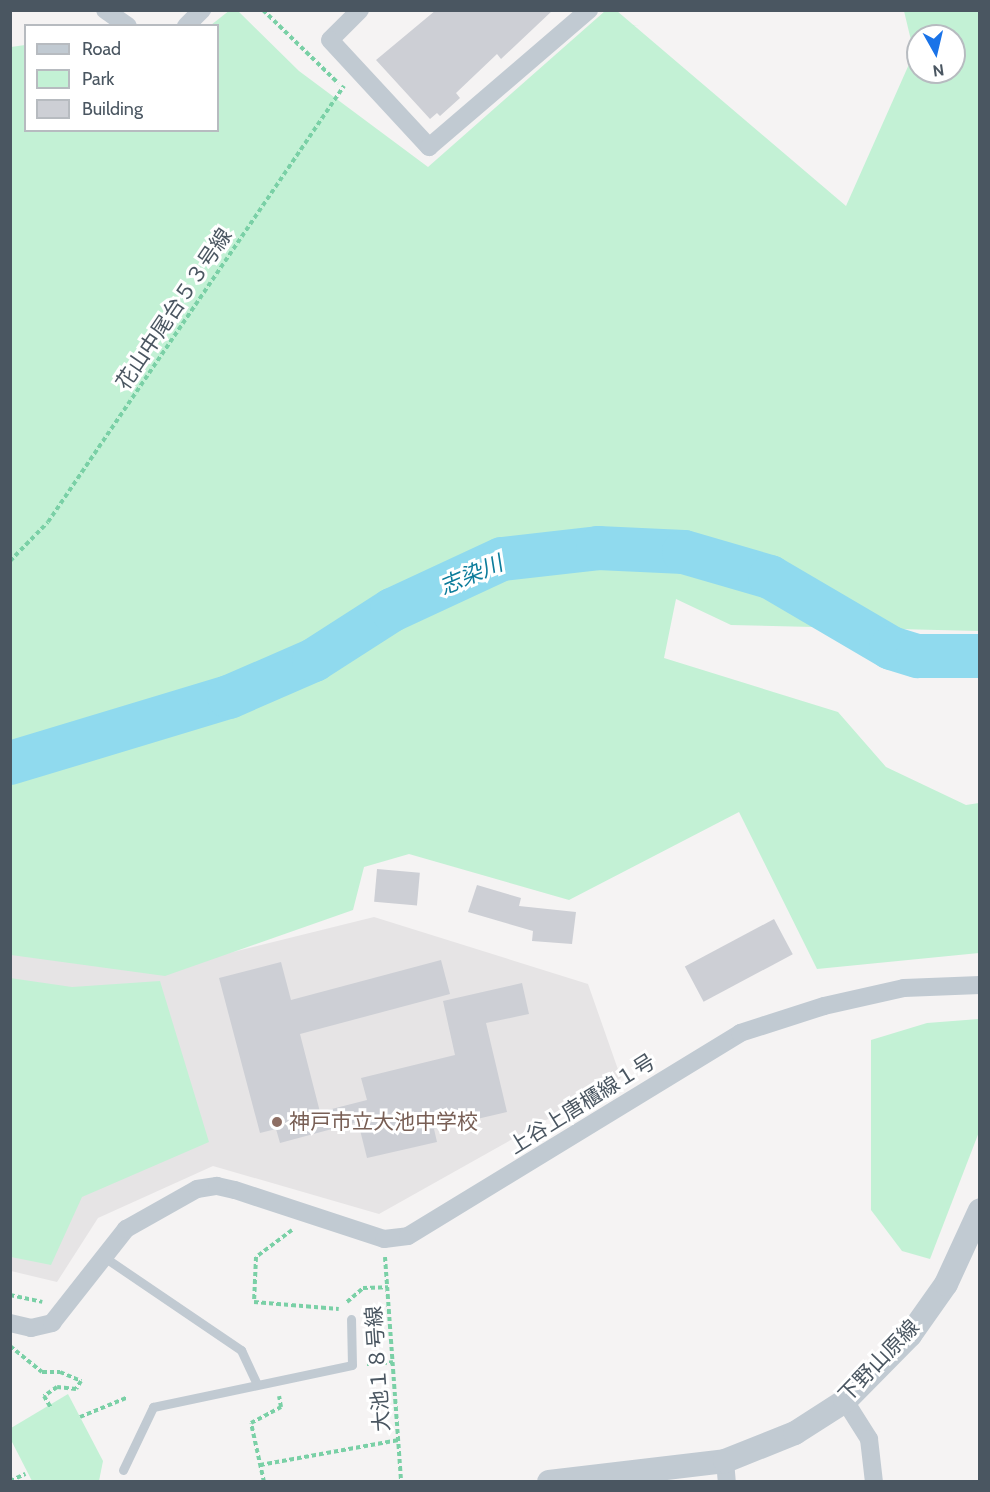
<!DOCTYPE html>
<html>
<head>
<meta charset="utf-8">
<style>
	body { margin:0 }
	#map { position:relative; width:990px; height:1492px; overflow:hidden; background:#f5f3f3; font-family:Cabin,"Noto Sans JP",sans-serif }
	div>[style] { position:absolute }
	.education>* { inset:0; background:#e6e4e5 }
	.green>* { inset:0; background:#c3f1d5 }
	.river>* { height:44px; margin:-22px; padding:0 22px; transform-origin:22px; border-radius:22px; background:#90daee }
	.building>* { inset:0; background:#cdcfd5; transform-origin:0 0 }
	.path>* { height:4px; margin-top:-2px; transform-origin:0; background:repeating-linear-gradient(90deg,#7ad0a6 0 4.5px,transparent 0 7.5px) }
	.service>* { height:9px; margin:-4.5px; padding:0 4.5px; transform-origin:4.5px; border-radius:4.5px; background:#c1cad2 }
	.minor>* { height:18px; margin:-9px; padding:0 9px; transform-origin:9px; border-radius:9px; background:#c1cad2 }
	.tertiary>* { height:24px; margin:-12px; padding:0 12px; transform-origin:12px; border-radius:12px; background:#c1cad2 }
	.dots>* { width:16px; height:16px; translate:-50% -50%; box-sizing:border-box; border:3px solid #fff; border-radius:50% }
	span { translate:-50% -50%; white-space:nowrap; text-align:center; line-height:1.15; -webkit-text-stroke:6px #fff; paint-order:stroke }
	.street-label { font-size:21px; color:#4a5661 }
	.education-label { font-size:21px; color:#785e54 }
	.left { translate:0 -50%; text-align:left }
	.water-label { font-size:22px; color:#0c7c9b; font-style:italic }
	.frame { position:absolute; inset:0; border:12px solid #4a5661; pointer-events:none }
	.legend { position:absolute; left:24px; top:24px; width:195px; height:108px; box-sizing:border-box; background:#fff; border:2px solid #b7bbc0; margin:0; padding:8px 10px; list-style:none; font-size:18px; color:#4a5661 }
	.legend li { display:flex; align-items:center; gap:12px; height:30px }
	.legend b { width:30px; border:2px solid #b7bbc0 }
	.north { position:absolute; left:906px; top:24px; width:60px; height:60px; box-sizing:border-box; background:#fff; border:2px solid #b7bbc0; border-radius:50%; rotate:172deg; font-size:16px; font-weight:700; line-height:24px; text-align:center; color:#4a5661 }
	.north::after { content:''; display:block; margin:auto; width:21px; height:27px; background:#1a73e8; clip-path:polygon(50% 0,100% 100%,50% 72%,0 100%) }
</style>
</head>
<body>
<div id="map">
	<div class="education">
		<i style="clip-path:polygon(374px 917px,588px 984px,621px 1078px,379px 1214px,213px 1166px,98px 1218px,57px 1282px,11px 1271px,11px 944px,181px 965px)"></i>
	</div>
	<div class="green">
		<i style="clip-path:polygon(evenodd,230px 10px,238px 11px,299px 71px,428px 167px,605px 11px,617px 11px,846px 206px,914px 53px,904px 11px,979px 11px,979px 631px,731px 625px,676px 599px,664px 658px,838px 712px,886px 767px,966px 805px,979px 803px,979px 953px,817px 969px,739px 812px,569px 900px,409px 854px,364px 867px,353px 910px,165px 976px,11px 955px,11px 47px,25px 45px,26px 130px,218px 130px,218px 26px,211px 25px,230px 10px,918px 36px,954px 36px,954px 72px,918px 72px,918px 36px)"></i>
		<i style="clip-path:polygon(10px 978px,72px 987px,160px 981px,209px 1142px,82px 1197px,51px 1265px,11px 1257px)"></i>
		<i style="clip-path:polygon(979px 1019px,979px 1132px,930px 1259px,902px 1251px,871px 1210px,871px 1040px,927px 1023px)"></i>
		<i style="clip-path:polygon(68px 1394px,103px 1461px,99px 1481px,32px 1481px,11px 1440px,11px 1428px)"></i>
	</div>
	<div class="river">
		<i style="left:10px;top:763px;width:229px;rotate:-16.8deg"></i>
		<i style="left:229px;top:697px;width:93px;rotate:-23.5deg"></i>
		<i style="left:314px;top:660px;width:93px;rotate:-32.7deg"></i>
		<i style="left:392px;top:610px;width:121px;rotate:-24.9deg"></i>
		<i style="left:502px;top:559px;width:97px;rotate:-6.5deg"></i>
		<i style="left:598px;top:548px;width:86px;rotate:2.7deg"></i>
		<i style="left:684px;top:552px;width:90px;rotate:16.2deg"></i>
		<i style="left:770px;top:577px;width:140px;rotate:30.4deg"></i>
		<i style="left:891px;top:648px;width:28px;rotate:17deg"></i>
		<i style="left:918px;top:656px;width:62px"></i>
	</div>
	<div class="building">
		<i style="clip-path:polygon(436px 10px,553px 10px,501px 59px,497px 54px,456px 93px,460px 98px,440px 116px,437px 113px,430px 119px,376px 60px)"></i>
		<i style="left:377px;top:869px;width:43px;height:33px;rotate:5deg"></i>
		<i style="clip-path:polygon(477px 885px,521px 898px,519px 906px,576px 912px,572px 944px,532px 941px,533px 931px,468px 912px)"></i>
		<i style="left:774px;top:919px;width:40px;height:101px;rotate:62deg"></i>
		<i style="clip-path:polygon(441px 960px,450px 994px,300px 1034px,320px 1112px,367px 1100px,361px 1078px,455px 1055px,443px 1001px,522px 983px,529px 1014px,486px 1023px,507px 1112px,434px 1129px,437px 1142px,367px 1158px,358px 1122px,280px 1143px,276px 1129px,260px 1133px,219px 978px,281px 962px,291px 1000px)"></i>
	</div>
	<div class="path">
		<i style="left:263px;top:10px;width:105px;rotate:44.2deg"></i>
		<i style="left:10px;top:561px;width:54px;rotate:-45.7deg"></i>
		<i style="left:48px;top:522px;width:527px;rotate:-55.83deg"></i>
		<i style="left:292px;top:1230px;width:45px;rotate:143.1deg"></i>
		<i style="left:256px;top:1257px;width:45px;rotate:92.5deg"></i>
		<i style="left:254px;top:1302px;width:85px;rotate:4.7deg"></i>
		<i style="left:385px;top:1257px;width:226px;rotate:85.9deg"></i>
		<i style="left:10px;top:1295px;width:33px;rotate:12deg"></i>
		<i style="left:347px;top:1302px;width:21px;rotate:-41deg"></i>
		<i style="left:363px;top:1288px;width:25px;rotate:-2deg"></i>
		<i style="left:10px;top:1346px;width:41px;rotate:39.1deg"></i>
		<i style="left:42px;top:1372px;width:18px"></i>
		<i style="left:60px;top:1372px;width:23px;rotate:23deg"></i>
		<i style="left:81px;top:1381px;width:9px;rotate:122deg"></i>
		<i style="left:76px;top:1389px;width:19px;rotate:-174deg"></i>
		<i style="left:57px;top:1387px;width:16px;rotate:145deg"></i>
		<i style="left:44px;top:1396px;width:14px;rotate:60deg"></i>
		<i style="left:367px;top:1364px;width:26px;rotate:-4deg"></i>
		<i style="left:80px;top:1417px;width:50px;rotate:-22.4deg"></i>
		<i style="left:260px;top:1465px;width:141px;rotate:-10.2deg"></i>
		<i style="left:10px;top:1481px;width:17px;rotate:-25deg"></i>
		<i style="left:150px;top:1482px;width:6px"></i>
		<i style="left:264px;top:1482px;width:60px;rotate:-102.4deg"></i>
		<i style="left:251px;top:1423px;width:34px;rotate:-28deg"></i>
		<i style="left:281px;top:1407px;width:11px;rotate:-100deg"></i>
	</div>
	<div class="service">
		<i style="left:104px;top:1257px;width:166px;rotate:34.2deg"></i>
		<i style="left:241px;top:1350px;width:38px;rotate:65deg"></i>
		<i style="left:123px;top:1470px;width:70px;rotate:-64.5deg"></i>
		<i style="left:153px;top:1407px;width:203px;rotate:-11.9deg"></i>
		<i style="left:352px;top:1365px;width:46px;rotate:-91.2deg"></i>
	</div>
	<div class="minor">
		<i style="left:105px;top:10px;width:28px;rotate:35deg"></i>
		<i style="left:360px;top:10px;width:42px;rotate:135deg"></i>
		<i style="left:330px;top:40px;width:146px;rotate:47.2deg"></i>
		<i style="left:429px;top:147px;width:211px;rotate:-40.6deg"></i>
		<i style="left:186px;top:26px;width:23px;rotate:-45deg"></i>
		<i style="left:10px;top:1323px;width:22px;rotate:13deg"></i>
		<i style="left:31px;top:1328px;width:22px;rotate:-13deg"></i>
		<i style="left:52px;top:1323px;width:120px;rotate:-51.8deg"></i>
		<i style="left:126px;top:1229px;width:81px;rotate:-29.4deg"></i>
		<i style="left:197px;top:1189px;width:20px;rotate:-9deg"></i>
		<i style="left:217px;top:1186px;width:18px;rotate:13deg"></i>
		<i style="left:235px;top:1190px;width:157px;rotate:18.2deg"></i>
		<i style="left:384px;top:1239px;width:24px;rotate:-7deg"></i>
		<i style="left:408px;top:1236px;width:389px;rotate:-31.4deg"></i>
		<i style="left:740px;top:1033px;width:88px;rotate:-17.8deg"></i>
		<i style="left:824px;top:1006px;width:82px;rotate:-12.7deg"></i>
		<i style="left:904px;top:988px;width:76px;rotate:-2.3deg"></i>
		<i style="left:845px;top:1401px;width:45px;rotate:57.7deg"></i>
		<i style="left:869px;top:1439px;width:43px;rotate:83.4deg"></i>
		<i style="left:725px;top:1461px;width:21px;rotate:85deg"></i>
	</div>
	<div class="tertiary">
		<i style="left:549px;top:1482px;width:177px;rotate:-6.8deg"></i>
		<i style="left:725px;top:1461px;width:75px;rotate:-21.8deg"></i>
		<i style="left:795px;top:1433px;width:59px;rotate:-32.6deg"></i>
		<i style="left:845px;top:1401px;width:93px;rotate:-45.4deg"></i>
		<i style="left:910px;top:1335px;width:62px;rotate:-54.8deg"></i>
		<i style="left:946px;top:1284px;width:81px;rotate:-65.3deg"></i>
	</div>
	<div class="dots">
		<i style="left:277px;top:1122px;background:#8d6e63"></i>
	</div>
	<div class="street-label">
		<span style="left:174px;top:309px;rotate:-56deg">花山中尾台５３号線</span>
		<span style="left:582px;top:1104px;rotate:-32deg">上谷上唐櫃線１号</span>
		<span style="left:879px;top:1361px;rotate:-46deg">下野山原線</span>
		<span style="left:378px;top:1369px;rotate:-94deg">大池１８号線</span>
	</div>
	<div class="education-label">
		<span class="left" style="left:289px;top:1122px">神戸市立大池中学校</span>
	</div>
	<div class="water-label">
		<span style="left:471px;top:575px;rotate:-23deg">志染川</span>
	</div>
	<div class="frame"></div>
	<ul class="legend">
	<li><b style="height:8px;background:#c1cad2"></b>Road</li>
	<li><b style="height:16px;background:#c3f1d5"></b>Park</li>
	<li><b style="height:16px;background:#cdcfd5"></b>Building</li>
	</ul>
	<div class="north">N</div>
</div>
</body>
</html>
